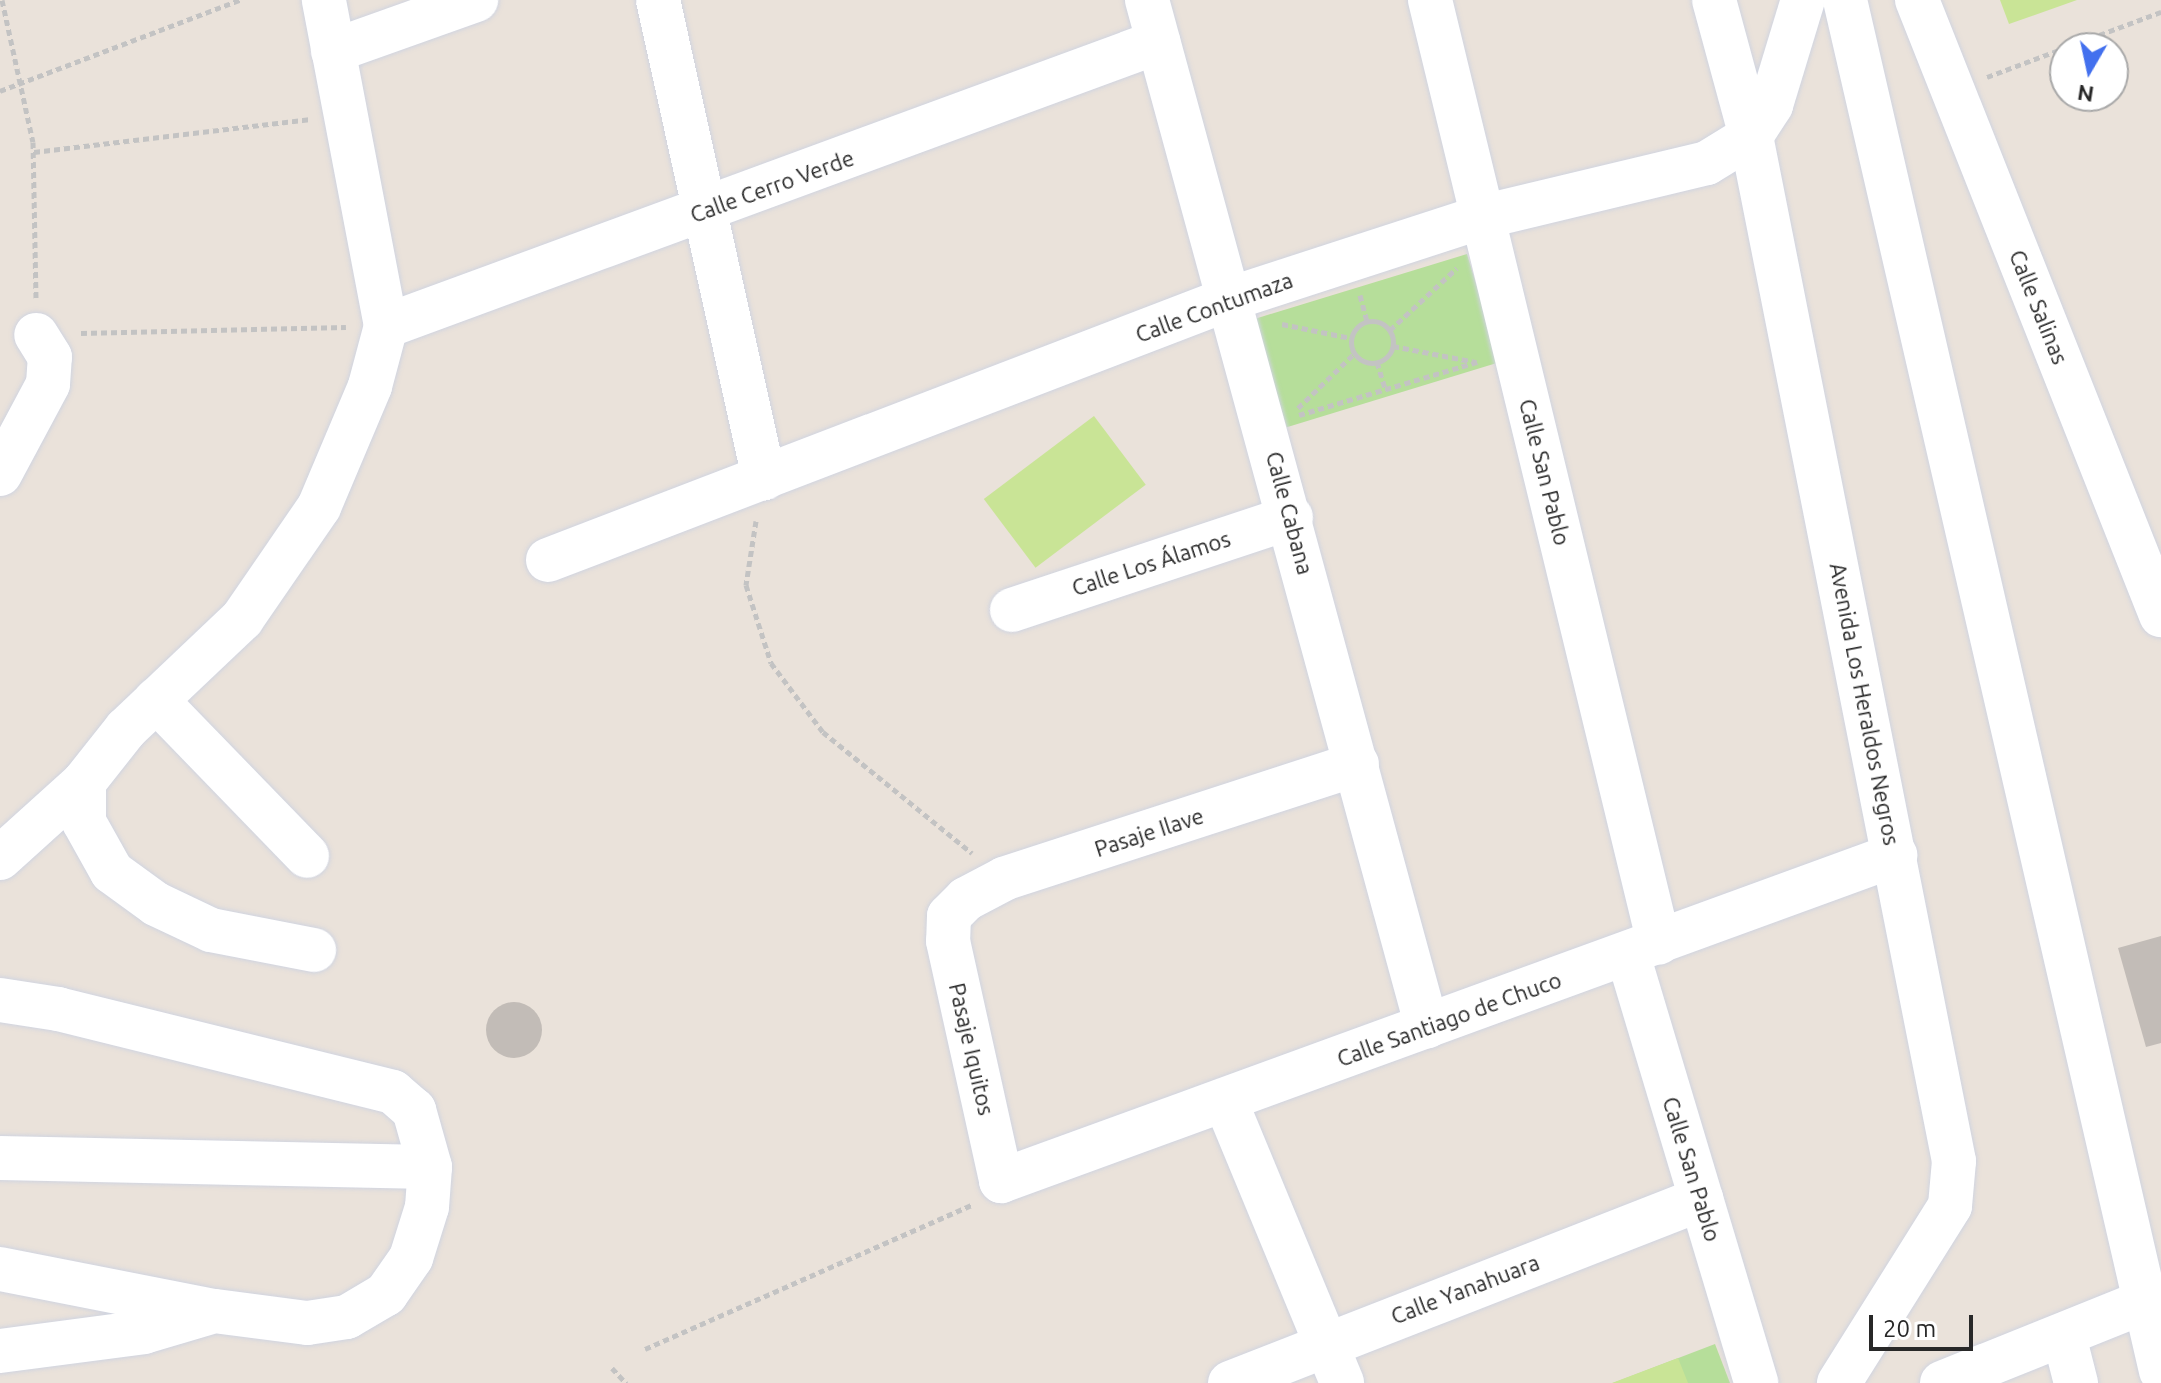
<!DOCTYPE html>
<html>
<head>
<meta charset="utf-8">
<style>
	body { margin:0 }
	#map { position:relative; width:2161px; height:1383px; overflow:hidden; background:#eae2da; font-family:Ubuntu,sans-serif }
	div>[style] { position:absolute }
	.green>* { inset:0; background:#b6de9a; transform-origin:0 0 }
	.pitch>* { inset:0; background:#c9e496; transform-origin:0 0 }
	.building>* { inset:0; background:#c2bcb7 }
	.round { border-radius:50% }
	.path>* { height:5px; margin-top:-2.5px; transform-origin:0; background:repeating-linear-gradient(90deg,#c3c3c3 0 6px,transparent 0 10px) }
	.path>.ring { margin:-2.5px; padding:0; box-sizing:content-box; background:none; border:5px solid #c3c3c3; border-radius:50% }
	.roads { filter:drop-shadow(0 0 2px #d0d4e0) drop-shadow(0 0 2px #d0d4e0) }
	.minor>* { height:44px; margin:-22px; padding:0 22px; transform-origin:22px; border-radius:22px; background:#fff }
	span { translate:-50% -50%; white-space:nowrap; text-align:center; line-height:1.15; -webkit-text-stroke:6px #fff; paint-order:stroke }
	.street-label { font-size:22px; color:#282828 }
	.north { position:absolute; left:2049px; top:32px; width:80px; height:80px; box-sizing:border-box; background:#fff; border:2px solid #a9a9a9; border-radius:50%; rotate:189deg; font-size:22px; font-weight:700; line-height:32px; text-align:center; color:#282828 }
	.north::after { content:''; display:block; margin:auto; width:28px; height:36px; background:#4370ee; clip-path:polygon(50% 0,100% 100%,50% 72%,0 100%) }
	.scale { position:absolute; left:1869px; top:1315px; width:104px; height:36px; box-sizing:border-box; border:4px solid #282828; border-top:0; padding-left:10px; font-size:24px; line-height:28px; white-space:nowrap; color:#282828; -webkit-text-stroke:6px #fff; paint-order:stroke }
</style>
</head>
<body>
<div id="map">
	<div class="green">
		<i style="left:1467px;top:254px;width:113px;height:223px;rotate:73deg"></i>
		<i style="clip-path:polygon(1715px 1344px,1730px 1383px,1613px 1383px)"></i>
	</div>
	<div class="pitch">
		<i style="clip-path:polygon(2000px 0,2077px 0,2009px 24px)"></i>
		<i style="left:1094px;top:416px;width:86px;height:138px;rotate:53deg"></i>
		<i style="clip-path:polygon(1678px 1358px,1688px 1383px,1612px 1383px)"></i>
	</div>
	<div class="building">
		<i style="clip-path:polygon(2161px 936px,2161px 1043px,2146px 1047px,2118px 948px)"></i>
		<i class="round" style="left:486px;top:1002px;width:56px;height:56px"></i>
	</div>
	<div class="path">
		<i style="left:2px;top:0;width:145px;rotate:77.7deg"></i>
		<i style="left:33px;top:142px;width:156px;rotate:88.9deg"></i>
		<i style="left:1987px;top:77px;width:186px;rotate:-20.5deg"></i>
		<i style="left:0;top:91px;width:257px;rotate:-20.8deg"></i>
		<i style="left:34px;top:152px;width:277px;rotate:-6.8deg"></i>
		<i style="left:1360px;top:295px;width:27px;rotate:75deg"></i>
		<i class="ring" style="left:1351px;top:321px;width:37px;height:37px"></i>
		<i style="left:1282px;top:324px;width:70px;rotate:11.5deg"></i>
		<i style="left:1390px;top:330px;width:91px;rotate:-42.8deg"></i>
		<i style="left:81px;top:333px;width:265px;rotate:-1.3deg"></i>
		<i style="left:1393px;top:346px;width:84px;rotate:11deg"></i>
		<i style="left:1377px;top:362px;width:28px;rotate:73deg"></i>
		<i style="left:1298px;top:408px;width:78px;rotate:-44deg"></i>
		<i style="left:1299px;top:415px;width:186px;rotate:-16.6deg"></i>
		<i style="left:756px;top:521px;width:65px;rotate:98.9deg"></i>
		<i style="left:746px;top:585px;width:82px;rotate:72.2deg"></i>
		<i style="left:771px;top:663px;width:86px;rotate:53deg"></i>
		<i style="left:823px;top:732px;width:192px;rotate:39.1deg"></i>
		<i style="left:645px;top:1349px;width:359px;rotate:-23.8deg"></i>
		<i style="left:612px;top:1368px;width:21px;rotate:47deg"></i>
	</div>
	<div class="roads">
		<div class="minor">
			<i style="left:658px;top:0;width:490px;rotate:77.5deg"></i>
			<i style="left:1147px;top:0;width:1064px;rotate:74.75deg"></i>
			<i style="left:1430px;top:0;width:970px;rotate:76.35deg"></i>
			<i style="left:1714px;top:0;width:141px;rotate:74.8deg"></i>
			<i style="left:1751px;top:136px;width:1045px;rotate:78.8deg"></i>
			<i style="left:1954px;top:1161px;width:45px;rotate:95.1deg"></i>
			<i style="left:1950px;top:1206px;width:209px;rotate:122.1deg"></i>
			<i style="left:1845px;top:0;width:1407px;rotate:77.02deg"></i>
			<i style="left:1917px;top:0;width:662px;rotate:68.36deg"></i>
			<i style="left:333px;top:51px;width:152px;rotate:-19.6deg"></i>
			<i style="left:386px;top:326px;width:823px;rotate:-20.2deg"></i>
			<i style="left:0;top:474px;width:102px;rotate:-61.9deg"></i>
			<i style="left:48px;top:384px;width:27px;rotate:-86deg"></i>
			<i style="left:50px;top:357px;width:26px;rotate:-122deg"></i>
			<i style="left:548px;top:560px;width:726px;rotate:-20.98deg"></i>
			<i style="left:1226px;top:300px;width:269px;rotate:-18deg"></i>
			<i style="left:1482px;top:217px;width:231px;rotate:-13.5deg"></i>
			<i style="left:1707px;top:163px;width:52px;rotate:-31.5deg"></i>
			<i style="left:1751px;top:136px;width:37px;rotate:-57deg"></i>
			<i style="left:1771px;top:105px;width:110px;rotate:-73.1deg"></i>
			<i style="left:1012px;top:610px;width:294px;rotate:-18.4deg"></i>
			<i style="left:156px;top:700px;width:217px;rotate:45.9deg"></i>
			<i style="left:1357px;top:764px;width:371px;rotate:162deg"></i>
			<i style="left:1004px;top:879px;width:43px;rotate:152.2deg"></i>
			<i style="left:966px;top:899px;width:24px;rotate:135deg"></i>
			<i style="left:949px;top:916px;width:25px;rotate:92deg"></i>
			<i style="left:948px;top:941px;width:246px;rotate:77.5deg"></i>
			<i style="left:1001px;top:1181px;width:952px;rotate:-20.03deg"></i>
			<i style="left:84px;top:782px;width:40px;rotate:90deg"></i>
			<i style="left:84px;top:822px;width:57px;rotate:60.8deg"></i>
			<i style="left:112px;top:872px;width:54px;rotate:36deg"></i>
			<i style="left:156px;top:904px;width:61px;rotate:25.3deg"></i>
			<i style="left:211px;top:930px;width:105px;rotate:11deg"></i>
			<i style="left:0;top:858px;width:113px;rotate:-42.1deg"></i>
			<i style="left:84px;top:782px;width:68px;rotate:-51.6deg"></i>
			<i style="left:126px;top:729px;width:160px;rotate:-43.5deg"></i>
			<i style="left:242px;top:619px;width:136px;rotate:-55.5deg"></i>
			<i style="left:319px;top:507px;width:131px;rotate:-67.1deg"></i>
			<i style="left:370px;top:386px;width:62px;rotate:-75.1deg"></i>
			<i style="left:386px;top:326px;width:332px;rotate:-100.8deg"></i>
			<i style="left:1628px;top:955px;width:447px;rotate:73.3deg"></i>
			<i style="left:0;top:1000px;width:59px;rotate:8.8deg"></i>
			<i style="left:58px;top:1009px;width:345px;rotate:13.9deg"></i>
			<i style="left:393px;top:1092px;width:28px;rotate:41deg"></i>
			<i style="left:414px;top:1110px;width:59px;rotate:74.3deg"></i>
			<i style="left:430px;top:1167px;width:40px;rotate:94.3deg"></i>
			<i style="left:427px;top:1207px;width:53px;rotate:107.4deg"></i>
			<i style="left:411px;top:1258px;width:44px;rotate:124.8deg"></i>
			<i style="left:386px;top:1294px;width:45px;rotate:149.5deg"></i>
			<i style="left:347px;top:1317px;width:40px;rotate:171.5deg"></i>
			<i style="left:307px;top:1323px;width:94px;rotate:-172.6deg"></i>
			<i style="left:214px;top:1311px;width:218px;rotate:-168.9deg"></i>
			<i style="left:1225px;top:1100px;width:306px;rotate:67.5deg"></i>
			<i style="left:0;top:1158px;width:430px;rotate:1.2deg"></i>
			<i style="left:2064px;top:1336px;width:49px;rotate:75.7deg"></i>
			<i style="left:0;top:1351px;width:145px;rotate:-7.5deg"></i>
			<i style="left:144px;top:1332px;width:67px;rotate:-16.5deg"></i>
			<i style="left:1230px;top:1383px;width:506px;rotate:-21.34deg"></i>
			<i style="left:1942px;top:1383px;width:236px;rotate:-21.9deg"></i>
		</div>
	</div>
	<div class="street-label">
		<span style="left:772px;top:186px;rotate:-20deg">Calle Cerro Verde</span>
		<span style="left:1214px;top:307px;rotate:-20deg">Calle Contumaza</span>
		<span style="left:2039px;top:307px;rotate:68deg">Calle Salinas</span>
		<span style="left:1545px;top:472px;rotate:76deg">Calle San Pablo</span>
		<span style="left:1290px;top:513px;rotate:75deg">Calle Cabana</span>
		<span style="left:1151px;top:563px;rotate:-18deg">Calle Los Álamos</span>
		<span style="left:1865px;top:704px;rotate:79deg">Avenida Los Heraldos Negros</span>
		<span style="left:1149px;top:832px;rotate:-18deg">Pasaje Ilave</span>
		<span style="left:1449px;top:1019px;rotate:-20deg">Calle Santiago de Chuco</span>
		<span style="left:972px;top:1049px;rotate:77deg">Pasaje Iquitos</span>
		<span style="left:1692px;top:1169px;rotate:73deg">Calle San Pablo</span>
		<span style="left:1465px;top:1289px;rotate:-21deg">Calle Yanahuara</span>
	</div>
	<div class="north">N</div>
	<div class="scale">20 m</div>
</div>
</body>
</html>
